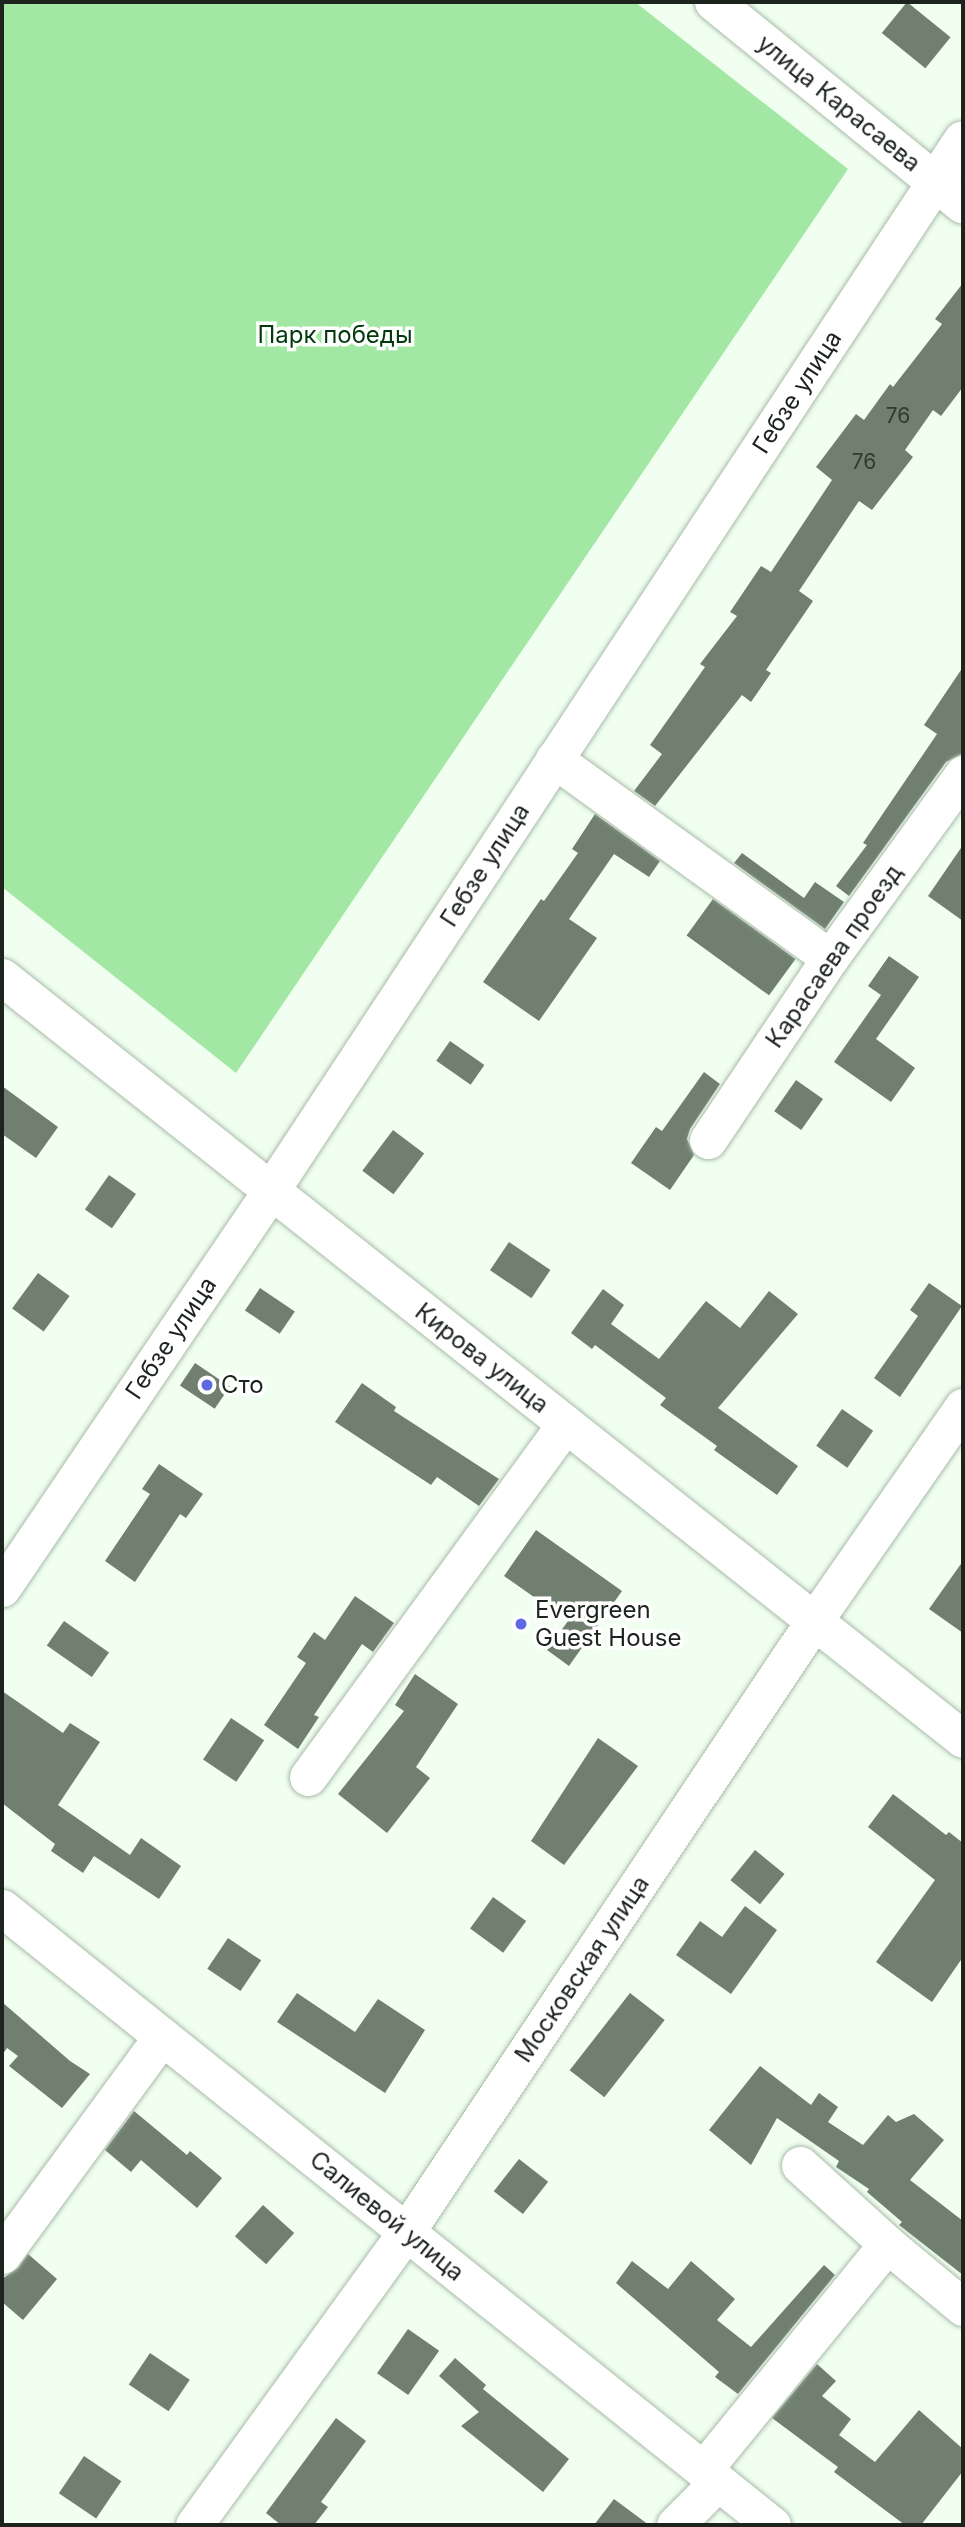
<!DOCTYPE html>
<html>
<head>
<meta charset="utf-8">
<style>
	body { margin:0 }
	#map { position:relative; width:965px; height:2527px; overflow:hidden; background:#f0fff0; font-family:Inter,sans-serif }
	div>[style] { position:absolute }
	.green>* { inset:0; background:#a2e7a3 }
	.building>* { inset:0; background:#707f6f; transform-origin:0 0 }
	.roads { filter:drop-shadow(0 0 2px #aabba9) drop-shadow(0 0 2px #aabba9) }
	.minor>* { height:37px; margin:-18.5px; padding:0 18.5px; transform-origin:18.5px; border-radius:18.5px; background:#fff }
	.major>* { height:38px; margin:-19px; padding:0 19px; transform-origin:19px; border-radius:19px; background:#fff }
	.dots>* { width:19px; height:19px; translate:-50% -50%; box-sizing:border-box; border:4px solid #fff; border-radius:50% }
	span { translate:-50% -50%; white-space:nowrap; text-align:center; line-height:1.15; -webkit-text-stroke:7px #fff; paint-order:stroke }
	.number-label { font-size:21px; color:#323a32 }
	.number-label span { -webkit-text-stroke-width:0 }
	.street-label { font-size:24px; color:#1d231d }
	.park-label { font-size:24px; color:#033a0b }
	.poi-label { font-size:24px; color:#1d231d }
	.left { translate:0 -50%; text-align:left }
	.frame { position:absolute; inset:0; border:4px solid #1d231d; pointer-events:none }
</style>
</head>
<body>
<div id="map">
	<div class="green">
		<i style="clip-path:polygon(2px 2px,635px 2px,848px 169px,236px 1073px,2px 887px)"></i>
	</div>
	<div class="building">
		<i style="left:907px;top:2px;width:56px;height:40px;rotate:39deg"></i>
		<i style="clip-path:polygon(963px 283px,963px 387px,941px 416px,933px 410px,905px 450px,913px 457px,872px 510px,859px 501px,799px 591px,813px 601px,766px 670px,771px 673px,751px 702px,742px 695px,655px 806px,634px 791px,662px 754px,650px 745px,705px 667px,700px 664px,737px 616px,730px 612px,761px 566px,771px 572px,832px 480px,816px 467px,856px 414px,864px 420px,890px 384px,893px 387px,942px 324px,935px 319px)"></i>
		<i style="clip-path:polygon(963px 667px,963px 753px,946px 762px,849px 896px,836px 886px,867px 845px,863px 843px,937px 734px,924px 725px)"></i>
		<i style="clip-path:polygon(595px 814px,660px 861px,649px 877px,614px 854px,569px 919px,597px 938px,539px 1021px,483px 982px,541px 899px,544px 901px,578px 853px,572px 849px)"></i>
		<i style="clip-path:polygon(963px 845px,963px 921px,928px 896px)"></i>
		<i style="clip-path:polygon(742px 853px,804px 898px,815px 882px,844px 902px,825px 929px,734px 863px)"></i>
		<i style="left:713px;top:899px;width:102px;height:45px;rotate:36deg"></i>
		<i style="clip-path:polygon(889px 956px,919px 977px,876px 1039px,915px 1068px,891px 1102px,834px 1062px,881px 995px,868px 986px)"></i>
		<i style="left:450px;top:1041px;width:42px;height:24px;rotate:35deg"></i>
		<i style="clip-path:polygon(704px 1072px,720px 1084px,690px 1129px,687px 1139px,694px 1155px,670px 1190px,631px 1163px,656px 1127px,662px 1131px)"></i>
		<i style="left:796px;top:1080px;width:33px;height:38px;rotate:35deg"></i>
		<i style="clip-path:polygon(2px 1086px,58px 1127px,36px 1158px,2px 1134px)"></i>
		<i style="left:393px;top:1130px;width:39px;height:51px;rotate:37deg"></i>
		<i style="left:109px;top:1175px;width:33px;height:42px;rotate:35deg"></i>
		<i style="left:509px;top:1242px;width:50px;height:34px;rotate:34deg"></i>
		<i style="left:38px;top:1273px;width:39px;height:44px;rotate:36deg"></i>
		<i style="clip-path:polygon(929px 1283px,962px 1306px,900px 1397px,874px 1378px,918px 1316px,910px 1310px)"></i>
		<i style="left:260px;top:1288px;width:42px;height:27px;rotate:34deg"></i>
		<i style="clip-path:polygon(603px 1289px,624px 1305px,611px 1324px,659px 1359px,706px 1301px,740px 1328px,769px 1291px,798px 1314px,718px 1408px,798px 1466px,777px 1495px,714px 1450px,717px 1446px,660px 1405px,666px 1398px,595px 1345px,592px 1349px,571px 1333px)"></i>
		<i style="left:195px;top:1363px;width:42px;height:27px;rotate:34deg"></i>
		<i style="clip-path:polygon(362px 1383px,396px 1407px,394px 1411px,499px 1479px,479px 1506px,437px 1477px,431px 1485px,335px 1422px)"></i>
		<i style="left:842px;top:1409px;width:38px;height:45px;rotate:35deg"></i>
		<i style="clip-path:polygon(159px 1464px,203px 1494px,186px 1518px,180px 1514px,135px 1582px,105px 1561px,150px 1494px,142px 1489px)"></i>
		<i style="clip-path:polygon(536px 1530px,622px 1591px,569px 1666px,547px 1650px,568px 1621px,504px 1576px)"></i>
		<i style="clip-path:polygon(963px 1561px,963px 1633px,929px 1609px)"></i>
		<i style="clip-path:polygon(355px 1596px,394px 1623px,373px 1652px,362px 1644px,314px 1715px,319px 1717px,298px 1749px,264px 1725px,306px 1663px,297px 1657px,314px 1632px,325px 1640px)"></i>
		<i style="left:64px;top:1621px;width:55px;height:30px;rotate:35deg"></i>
		<i style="clip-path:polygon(415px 1674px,458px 1704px,416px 1767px,430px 1778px,387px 1833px,338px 1794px,404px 1711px,395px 1705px)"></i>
		<i style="clip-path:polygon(2px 1691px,63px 1733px,70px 1723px,100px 1742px,58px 1805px,130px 1855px,141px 1838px,181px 1866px,159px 1899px,94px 1856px,83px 1873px,51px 1851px,55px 1844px,2px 1803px)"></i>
		<i style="left:231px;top:1718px;width:40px;height:50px;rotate:34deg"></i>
		<i style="clip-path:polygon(598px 1738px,638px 1766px,564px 1865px,531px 1841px)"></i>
		<i style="clip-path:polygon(893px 1794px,946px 1835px,949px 1832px,963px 1843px,963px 1957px,932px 2002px,876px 1962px,935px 1880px,868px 1827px)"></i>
		<i style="left:755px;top:1850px;width:38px;height:39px;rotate:39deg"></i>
		<i style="left:493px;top:1897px;width:41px;height:39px;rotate:36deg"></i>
		<i style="clip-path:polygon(745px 1906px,777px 1930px,731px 1994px,676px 1955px,700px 1921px,722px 1937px)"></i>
		<i style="left:228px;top:1938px;width:40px;height:37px;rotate:34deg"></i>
		<i style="clip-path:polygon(297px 1993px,355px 2032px,378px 1999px,425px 2030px,385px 2093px,277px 2022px)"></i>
		<i style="left:630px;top:1993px;width:44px;height:98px;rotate:38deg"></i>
		<i style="clip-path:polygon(2px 2002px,70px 2061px,90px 2074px,62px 2108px,9px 2066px,18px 2056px,7px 2048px,2px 2055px)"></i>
		<i style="clip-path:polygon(760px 2066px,811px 2105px,819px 2093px,838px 2107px,828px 2122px,863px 2145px,888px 2115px,896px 2122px,914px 2114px,944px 2140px,910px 2180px,963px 2221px,963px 2275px,899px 2225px,902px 2222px,867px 2192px,869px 2189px,836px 2167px,839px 2161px,777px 2118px,751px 2165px,709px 2130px)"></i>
		<i style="clip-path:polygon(134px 2111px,187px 2155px,190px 2151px,222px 2178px,197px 2208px,141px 2160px,131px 2172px,105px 2150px)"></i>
		<i style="left:519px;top:2159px;width:37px;height:41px;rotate:38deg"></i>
		<i style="left:263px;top:2205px;width:42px;height:42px;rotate:42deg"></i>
		<i style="clip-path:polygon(28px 2254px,57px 2279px,23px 2320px,2px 2302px,2px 2279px,18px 2268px)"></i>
		<i style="clip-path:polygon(632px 2261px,668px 2289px,691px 2261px,735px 2299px,717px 2320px,751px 2347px,824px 2265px,835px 2275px,738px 2394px,715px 2377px,719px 2372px,616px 2283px)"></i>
		<i style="left:408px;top:2329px;width:38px;height:54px;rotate:35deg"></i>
		<i style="left:150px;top:2353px;width:48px;height:38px;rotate:34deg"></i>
		<i style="clip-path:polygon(455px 2358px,486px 2385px,483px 2389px,569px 2459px,543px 2492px,461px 2426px,479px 2412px,439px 2376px)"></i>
		<i style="clip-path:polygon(817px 2364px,836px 2381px,822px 2396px,851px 2419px,839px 2435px,875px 2462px,919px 2410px,963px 2449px,963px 2471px,921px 2525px,905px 2525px,834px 2472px,838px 2467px,772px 2418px)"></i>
		<i style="clip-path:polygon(336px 2418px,366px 2441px,321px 2502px,328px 2507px,314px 2525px,281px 2525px,266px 2513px)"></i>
		<i style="left:84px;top:2456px;width:45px;height:45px;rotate:34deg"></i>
		<i style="clip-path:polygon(614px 2499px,649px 2525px,594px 2525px)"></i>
	</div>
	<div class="roads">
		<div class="minor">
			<i style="left:554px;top:759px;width:340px;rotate:35.8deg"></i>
			<i style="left:2px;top:977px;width:1226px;rotate:38.41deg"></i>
			<i style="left:708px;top:1140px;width:219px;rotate:-56.2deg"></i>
			<i style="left:830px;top:958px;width:227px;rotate:-54.1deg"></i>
			<i style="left:2px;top:1588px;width:480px;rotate:-55.9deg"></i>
			<i style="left:271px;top:1190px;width:1207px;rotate:-56.63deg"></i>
			<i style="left:308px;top:1777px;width:437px;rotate:-53.9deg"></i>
			<i style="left:2px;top:1908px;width:987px;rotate:38.71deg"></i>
			<i style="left:800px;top:2165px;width:118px;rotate:42.2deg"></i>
			<i style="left:887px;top:2244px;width:99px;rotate:39.7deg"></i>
			<i style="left:2px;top:2255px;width:271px;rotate:-53.8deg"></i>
			<i style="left:703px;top:2470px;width:291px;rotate:-50.8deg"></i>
			<i style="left:194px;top:2525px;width:362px;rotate:-54.1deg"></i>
			<i style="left:406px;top:2232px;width:735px;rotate:-56.27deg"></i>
			<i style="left:814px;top:1621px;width:261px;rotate:-55.2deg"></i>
			<i style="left:675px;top:2525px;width:61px;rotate:-45deg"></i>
		</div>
		<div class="major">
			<i style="left:714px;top:2px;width:321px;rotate:39.1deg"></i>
			<i style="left:935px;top:182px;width:50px;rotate:-56.3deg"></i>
		</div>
	</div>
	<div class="dots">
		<i style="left:207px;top:1385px;background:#5e6ae2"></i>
		<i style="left:521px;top:1624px;background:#5e6ae2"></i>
	</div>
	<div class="number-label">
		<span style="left:898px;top:416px">76</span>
		<span style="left:864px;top:462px">76</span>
	</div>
	<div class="street-label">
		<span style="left:839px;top:103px;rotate:39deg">улица Карасаева</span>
		<span style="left:797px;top:392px;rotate:-57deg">Гебзе улица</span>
		<span style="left:485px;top:865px;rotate:-57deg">Гебзе улица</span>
		<span style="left:834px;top:956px;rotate:-55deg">Карасаева проезд</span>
		<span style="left:171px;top:1338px;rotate:-56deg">Гебзе улица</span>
		<span style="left:482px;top:1358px;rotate:38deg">Кирова улица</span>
		<span style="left:582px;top:1969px;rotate:-56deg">Московская улица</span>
		<span style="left:387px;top:2216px;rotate:39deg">Салиевой улица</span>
	</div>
	<div class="park-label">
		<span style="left:335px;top:335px">Парк победы</span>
	</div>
	<div class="poi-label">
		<span class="left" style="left:221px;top:1385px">Сто</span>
		<span class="left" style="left:535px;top:1624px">Evergreen<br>Guest House</span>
	</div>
	<div class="frame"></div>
</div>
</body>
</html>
